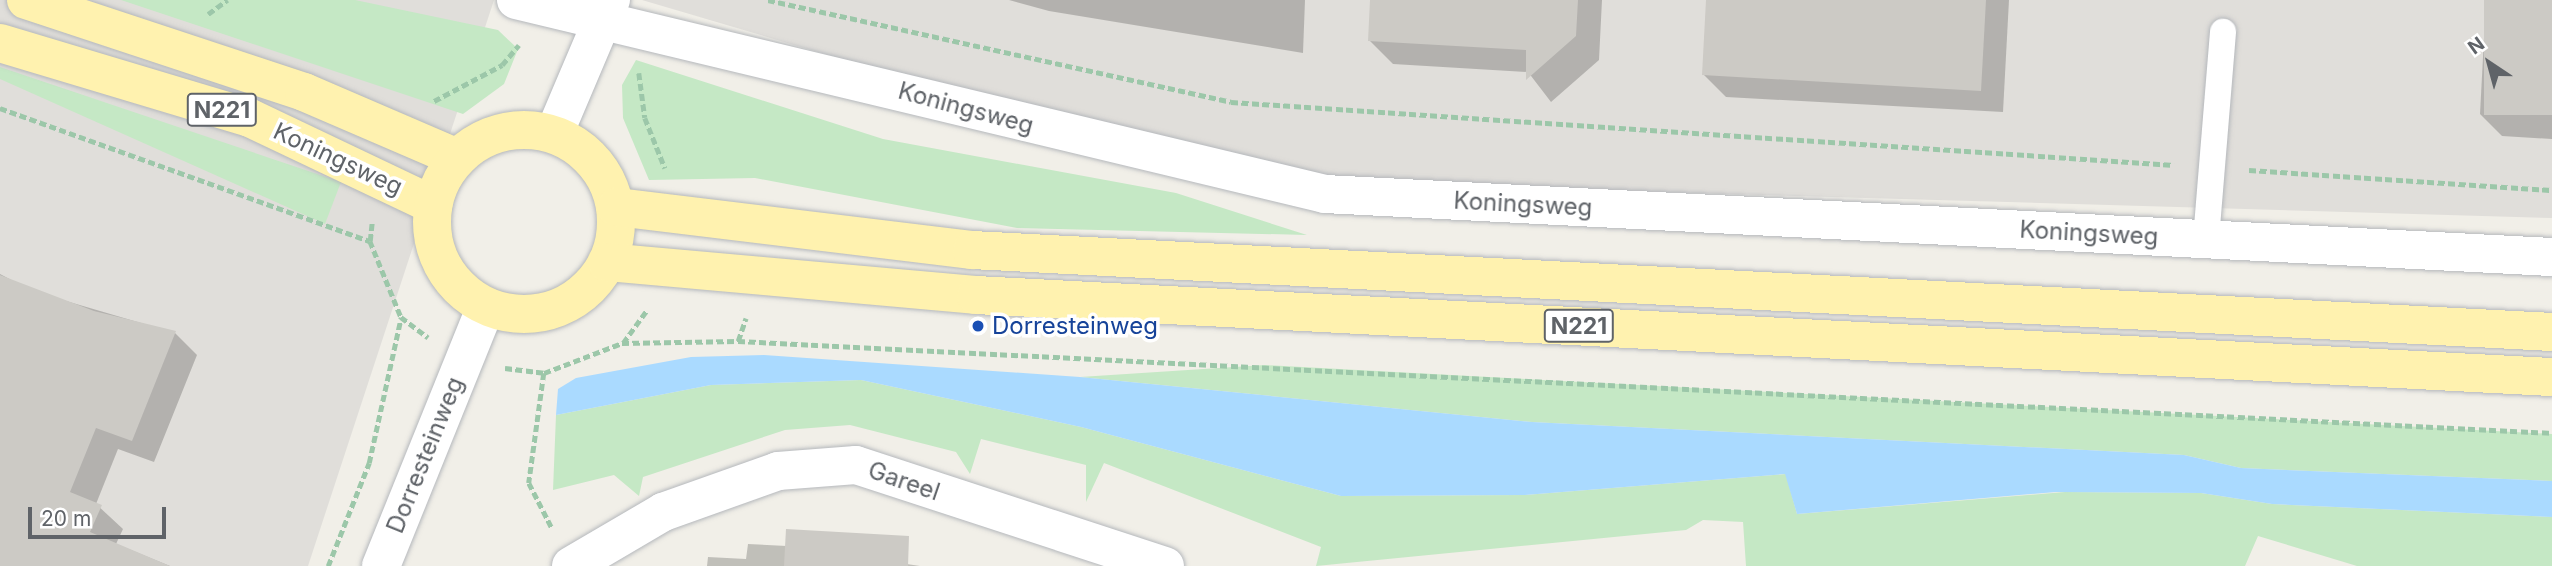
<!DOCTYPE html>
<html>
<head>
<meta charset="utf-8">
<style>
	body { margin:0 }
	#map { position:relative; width:2552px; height:566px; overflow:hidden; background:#f1efe8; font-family:Inter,sans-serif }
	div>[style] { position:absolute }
	.industrial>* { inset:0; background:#e0deda }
	.green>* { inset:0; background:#c5e8c5 }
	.water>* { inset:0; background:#aadaff }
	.shadow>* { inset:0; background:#0003 }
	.building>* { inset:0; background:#cccac5; transform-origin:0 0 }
	.path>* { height:4.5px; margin-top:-2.25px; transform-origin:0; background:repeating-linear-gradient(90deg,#9cc7a9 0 7px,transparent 0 10.5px) }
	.roads { filter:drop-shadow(0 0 2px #b5b8bc) drop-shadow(0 0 2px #b5b8bc) }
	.lane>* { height:26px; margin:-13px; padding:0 13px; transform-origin:13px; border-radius:13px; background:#fff }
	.street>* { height:38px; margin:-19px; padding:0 19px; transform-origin:19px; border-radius:19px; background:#fff }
	.secondary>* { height:38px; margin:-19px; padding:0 19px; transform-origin:19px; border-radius:19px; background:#fff }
	.primary>* { height:38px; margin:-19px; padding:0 19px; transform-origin:19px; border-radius:19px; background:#fff2af }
	.primary>.ring { margin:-19px; padding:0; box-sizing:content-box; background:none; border:38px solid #fff2af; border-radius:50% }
	.dots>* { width:19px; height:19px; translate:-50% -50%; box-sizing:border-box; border:4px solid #fff; border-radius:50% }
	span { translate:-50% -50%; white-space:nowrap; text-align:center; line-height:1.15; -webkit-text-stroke:7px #fff; paint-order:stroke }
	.shield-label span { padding:2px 5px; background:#fff; border:2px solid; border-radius:5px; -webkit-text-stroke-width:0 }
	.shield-label { font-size:23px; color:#5f6368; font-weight:700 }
	.street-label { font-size:24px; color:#5f6368 }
	.transit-label { font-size:24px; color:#164399 }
	.left { translate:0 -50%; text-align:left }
	.north { position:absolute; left:2454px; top:28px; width:70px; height:70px; -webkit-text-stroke:5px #fff; paint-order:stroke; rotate:324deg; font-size:19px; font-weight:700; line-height:28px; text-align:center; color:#5f6368 }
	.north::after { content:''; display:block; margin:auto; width:24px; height:32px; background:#5f6368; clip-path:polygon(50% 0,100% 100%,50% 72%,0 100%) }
	.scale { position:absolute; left:28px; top:507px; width:138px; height:32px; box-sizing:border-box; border:4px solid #5f6368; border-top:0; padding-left:9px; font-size:21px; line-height:24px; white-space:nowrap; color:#5f6368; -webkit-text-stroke:5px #fff; paint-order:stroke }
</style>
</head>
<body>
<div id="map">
	<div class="industrial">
		<i style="clip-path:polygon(0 0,494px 0,308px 566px,0 566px)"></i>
		<i style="clip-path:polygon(642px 0,2552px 0,2552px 218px,1251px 180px)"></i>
	</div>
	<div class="green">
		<i style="clip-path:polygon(121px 0,355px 0,498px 30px,518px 49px,504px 84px,463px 114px)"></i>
		<i style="clip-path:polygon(636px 60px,883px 139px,1176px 193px,1307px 235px,1017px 228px,755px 178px,649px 180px,623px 118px,622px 85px)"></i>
		<i style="clip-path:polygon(0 67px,341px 182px,325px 224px,0 79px)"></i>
		<i style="clip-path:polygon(1265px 365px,2552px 434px,2552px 481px,2241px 468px,2184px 455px,1532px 422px,1080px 377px)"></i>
		<i style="clip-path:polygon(861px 380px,1081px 427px,1341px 496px,1525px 495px,1786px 474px,1797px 514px,2065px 492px,2201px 493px,2272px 504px,2552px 517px,2552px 566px,2357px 566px,2258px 536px,2245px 566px,1746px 566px,1743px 522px,1703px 520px,1686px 530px,1316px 566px,1321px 547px,1104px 463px,1086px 502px,1086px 465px,981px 439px,970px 474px,956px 452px,850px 425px,785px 430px,643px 477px,639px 496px,614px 475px,553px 490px,556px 415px,711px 385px)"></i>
	</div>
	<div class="water">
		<i style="clip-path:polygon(764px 355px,1080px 377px,1532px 422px,2184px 455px,2241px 468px,2552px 481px,2552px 517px,2272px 504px,2201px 493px,2056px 492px,1797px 514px,1785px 474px,1525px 495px,1341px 496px,1081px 427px,861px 380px,711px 385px,556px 415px,558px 389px,576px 378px,691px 357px)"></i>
	</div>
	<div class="shadow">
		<i style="clip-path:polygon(1009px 0,1305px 0,1303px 53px,1049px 11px)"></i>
		<i style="clip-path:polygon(1372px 0,1602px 0,1599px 60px,1551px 102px,1528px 72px,1393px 64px,1369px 40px)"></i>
		<i style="clip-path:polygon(1708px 0,2009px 0,2003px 112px,1726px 97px,1704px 75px)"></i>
		<i style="clip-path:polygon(2486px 0,2552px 0,2552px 139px,2502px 136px,2480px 114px)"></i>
		<i style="clip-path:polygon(0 274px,32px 291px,175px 333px,197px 355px,154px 462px,118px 449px,96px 504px,123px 529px,116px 544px,170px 566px,0 566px)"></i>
		<i style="clip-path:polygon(748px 544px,787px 546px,920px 566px,707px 566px,708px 557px,746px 559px)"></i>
	</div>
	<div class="building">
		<i style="clip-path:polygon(1370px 0,1578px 0,1576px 36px,1526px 80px,1526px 50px,1368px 41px)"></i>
		<i style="clip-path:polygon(1706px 0,1986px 0,1981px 91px,1702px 75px)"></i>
		<i style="left:2484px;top:0;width:68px;height:115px"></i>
		<i style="clip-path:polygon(0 275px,94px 311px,176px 331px,132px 441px,96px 428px,70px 492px,102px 505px,90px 532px,170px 566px,0 566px)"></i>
		<i style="clip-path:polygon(786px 529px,909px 536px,908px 566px,784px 566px)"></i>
	</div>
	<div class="path">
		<i style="left:768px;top:0;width:474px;rotate:12.4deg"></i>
		<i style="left:1231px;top:102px;width:945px;rotate:3.82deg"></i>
		<i style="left:208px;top:14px;width:24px;rotate:-36deg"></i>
		<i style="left:639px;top:73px;width:45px;rotate:82.4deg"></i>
		<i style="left:645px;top:118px;width:54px;rotate:68.2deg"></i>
		<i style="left:434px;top:101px;width:77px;rotate:-27.9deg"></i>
		<i style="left:502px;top:65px;width:26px;rotate:-50deg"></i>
		<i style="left:0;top:108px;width:393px;rotate:19.8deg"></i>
		<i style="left:370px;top:241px;width:82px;rotate:67.8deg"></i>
		<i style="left:401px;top:317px;width:34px;rotate:37deg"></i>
		<i style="left:2249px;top:170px;width:304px;rotate:3.8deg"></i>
		<i style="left:370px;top:241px;width:19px;rotate:-84deg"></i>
		<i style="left:738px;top:341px;width:24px;rotate:-71deg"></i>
		<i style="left:623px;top:343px;width:41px;rotate:-54deg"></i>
		<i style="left:505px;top:368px;width:39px;rotate:7deg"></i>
		<i style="left:544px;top:373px;width:84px;rotate:-21deg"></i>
		<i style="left:622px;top:343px;width:116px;rotate:-1deg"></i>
		<i style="left:738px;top:341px;width:1816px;rotate:2.9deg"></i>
		<i style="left:544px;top:373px;width:111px;rotate:97.8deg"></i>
		<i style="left:529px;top:483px;width:51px;rotate:62.9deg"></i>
		<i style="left:328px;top:566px;width:111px;rotate:-68.3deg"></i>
		<i style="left:369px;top:463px;width:149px;rotate:-77.6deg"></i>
	</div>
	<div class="roads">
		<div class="lane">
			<i style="left:2206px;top:239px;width:208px;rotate:-85.3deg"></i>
		</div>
		<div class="street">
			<i style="left:516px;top:0;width:832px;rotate:13.49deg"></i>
			<i style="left:1325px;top:194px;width:1229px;rotate:2.94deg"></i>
			<i style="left:554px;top:134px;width:146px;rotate:-67deg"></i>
			<i style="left:571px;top:566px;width:107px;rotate:-30.4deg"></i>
			<i style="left:663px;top:512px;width:122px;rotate:-19.6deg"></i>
			<i style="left:778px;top:471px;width:78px;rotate:-4.4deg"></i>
			<i style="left:856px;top:465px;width:325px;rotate:18.1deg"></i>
		</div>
		<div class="secondary">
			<i style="left:381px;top:566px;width:280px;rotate:-68deg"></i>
		</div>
		<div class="primary">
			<i style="left:26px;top:0;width:293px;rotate:18.3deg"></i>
			<i style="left:304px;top:92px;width:167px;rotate:23.3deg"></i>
			<i style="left:0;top:43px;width:261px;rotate:16.7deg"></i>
			<i style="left:250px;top:118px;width:203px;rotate:25.4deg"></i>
			<i class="ring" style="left:432px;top:130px;width:146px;height:146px"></i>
			<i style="left:616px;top:207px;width:359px;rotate:6.9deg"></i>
			<i style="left:972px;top:250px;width:1582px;rotate:2.97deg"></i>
			<i style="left:607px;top:262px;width:370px;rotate:5.1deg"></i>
			<i style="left:976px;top:295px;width:1578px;rotate:2.98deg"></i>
		</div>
	</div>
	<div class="dots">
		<i style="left:978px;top:326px;background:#1a4fb4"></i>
	</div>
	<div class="shield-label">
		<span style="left:222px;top:110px">N221</span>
		<span style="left:1579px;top:326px">N221</span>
	</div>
	<div class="street-label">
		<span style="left:966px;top:108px;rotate:15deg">Koningsweg</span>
		<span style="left:338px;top:159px;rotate:25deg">Koningsweg</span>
		<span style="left:1523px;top:204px;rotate:3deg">Koningsweg</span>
		<span style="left:2089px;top:233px;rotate:3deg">Koningsweg</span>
		<span style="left:425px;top:455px;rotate:-68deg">Dorresteinweg</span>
		<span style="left:904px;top:481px;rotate:19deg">Gareel</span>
	</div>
	<div class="transit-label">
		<span class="left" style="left:992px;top:326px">Dorresteinweg</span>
	</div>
	<div class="north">N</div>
	<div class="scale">20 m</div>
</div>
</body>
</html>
